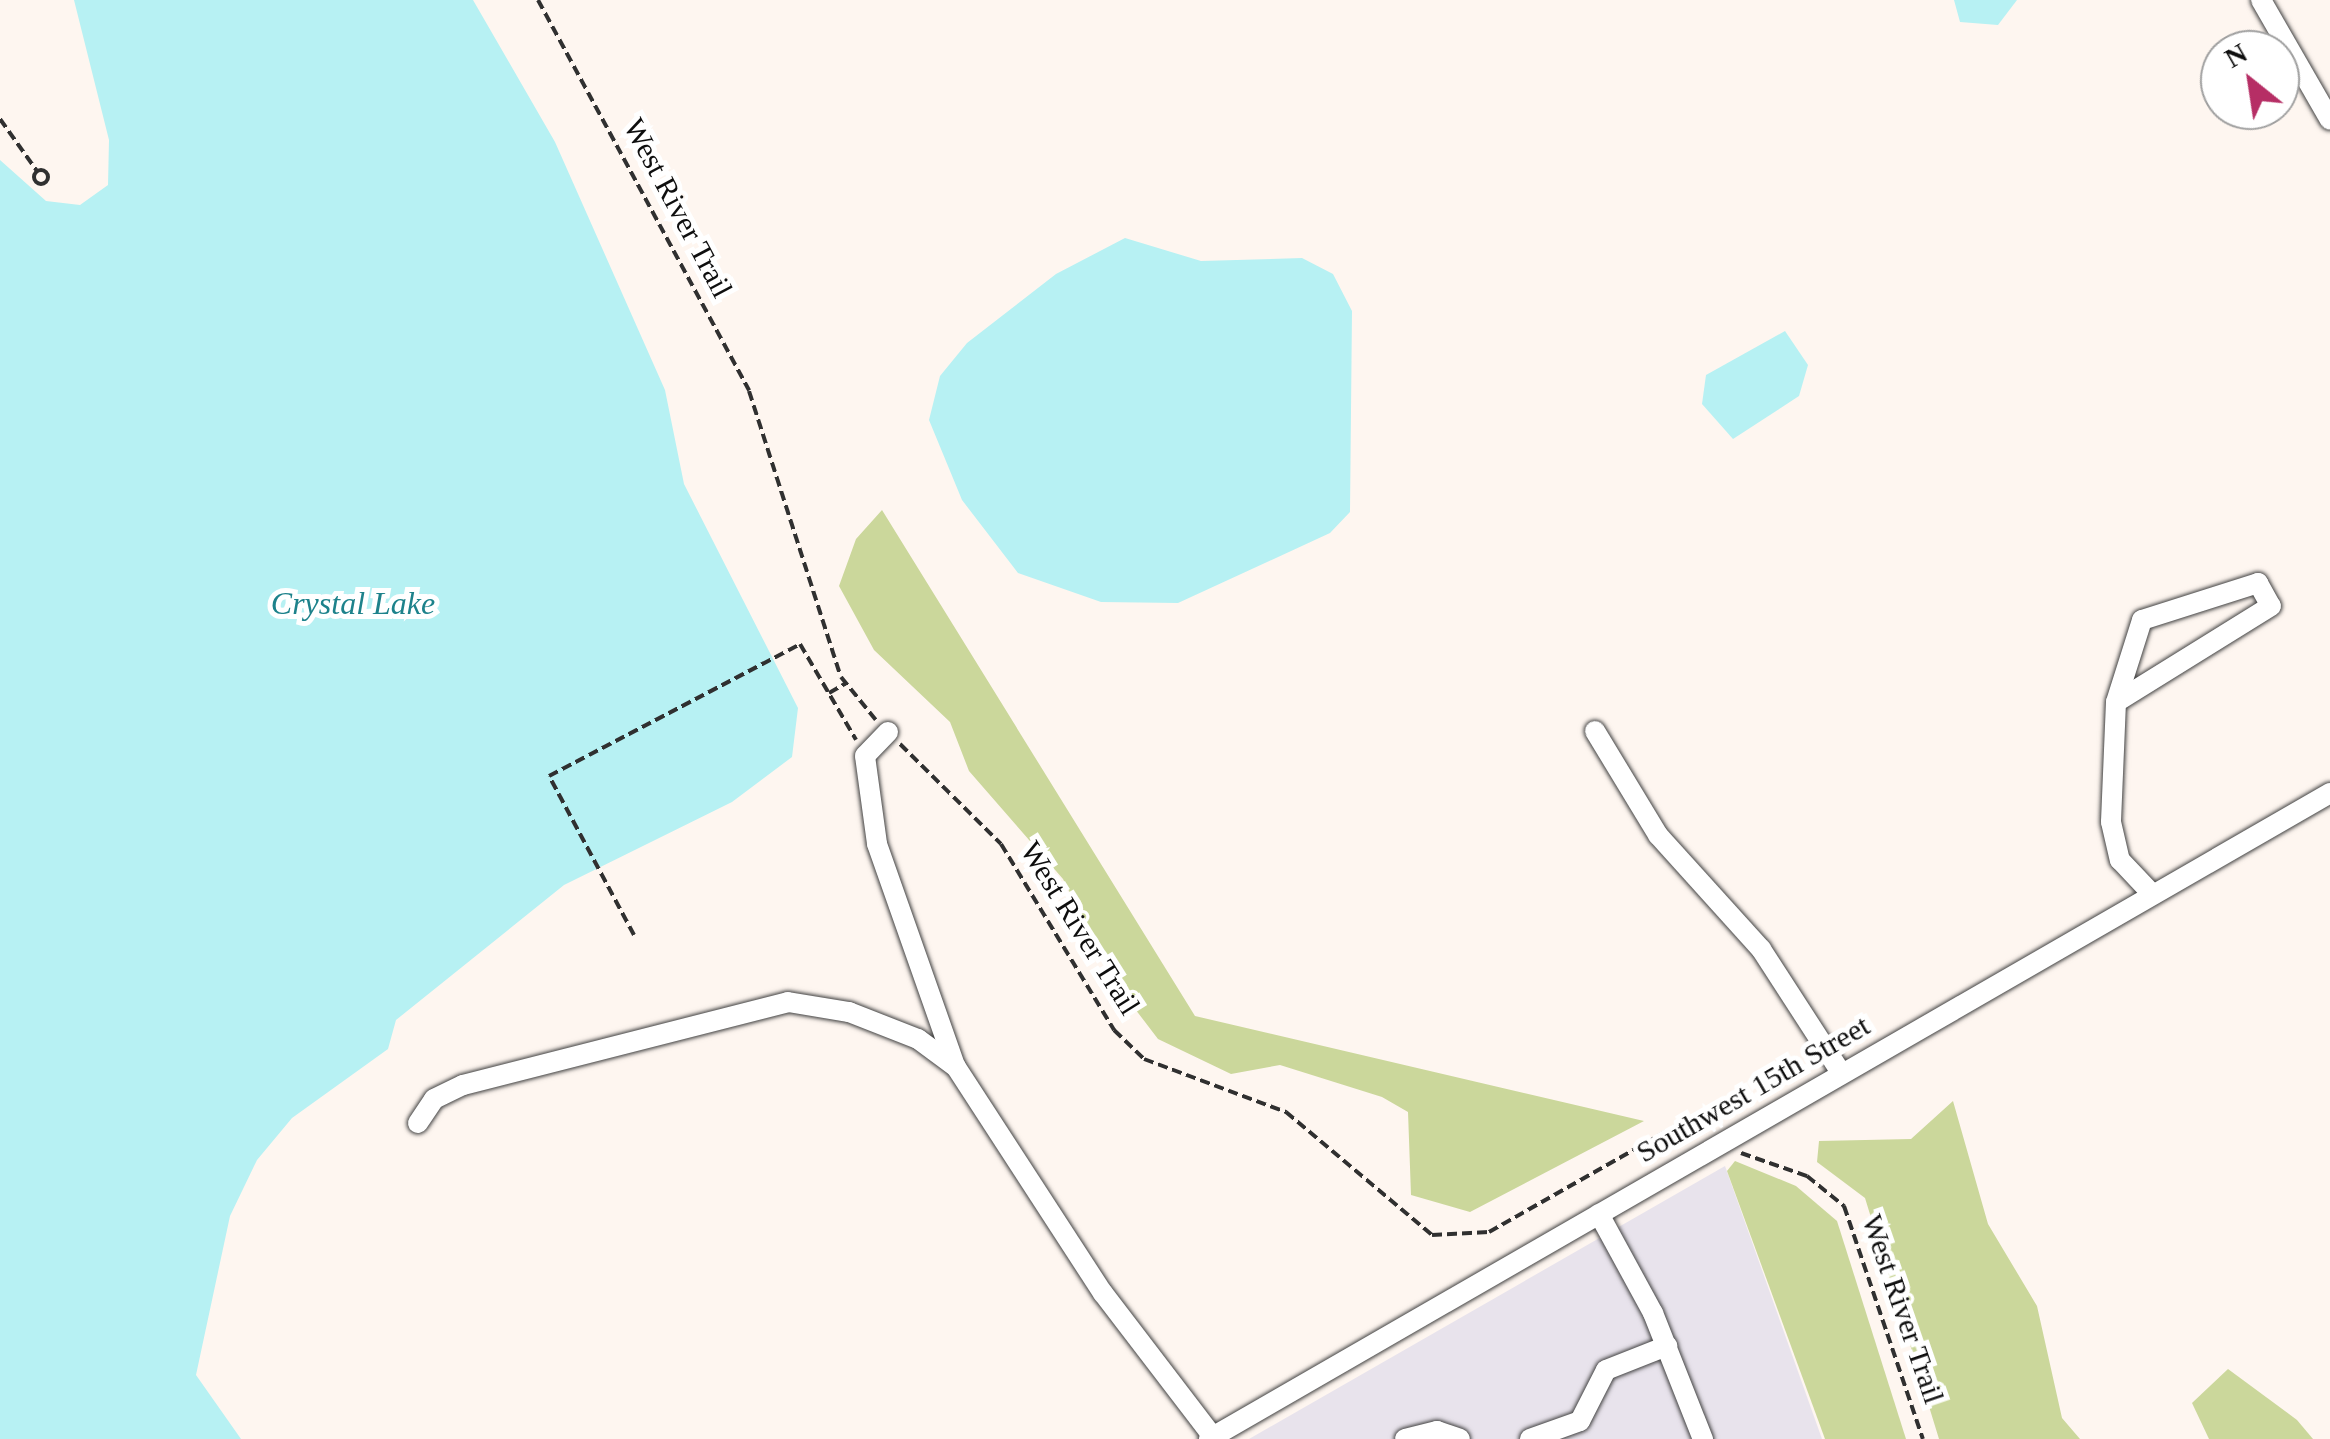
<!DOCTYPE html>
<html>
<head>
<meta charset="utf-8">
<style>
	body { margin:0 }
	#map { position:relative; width:2330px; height:1439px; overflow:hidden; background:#fef6f0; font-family:Georgia,serif }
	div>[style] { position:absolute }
	.industrial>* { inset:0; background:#e8e3ec }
	.forest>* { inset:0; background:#cbd79b }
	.water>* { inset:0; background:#b7f1f3 }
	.path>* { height:4px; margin-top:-2px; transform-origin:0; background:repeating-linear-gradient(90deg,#303030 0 10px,transparent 0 15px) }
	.path>.ring { margin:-2px; padding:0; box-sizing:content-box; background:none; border:4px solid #303030; border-radius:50% }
	.roads { filter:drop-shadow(0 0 2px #414141) drop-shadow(0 0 2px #414141) }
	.minor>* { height:20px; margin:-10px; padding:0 10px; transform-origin:10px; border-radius:10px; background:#fff }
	span { translate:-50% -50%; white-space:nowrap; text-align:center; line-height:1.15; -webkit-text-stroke:10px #fff; paint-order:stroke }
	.street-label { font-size:30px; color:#0e0e0e }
	.water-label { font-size:32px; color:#1d828b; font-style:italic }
	.north { position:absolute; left:2200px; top:30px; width:100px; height:100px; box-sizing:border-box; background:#fff; border:2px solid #9f9f9f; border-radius:50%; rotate:330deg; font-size:28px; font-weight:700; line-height:40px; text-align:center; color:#0e0e0e }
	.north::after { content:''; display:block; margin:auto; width:35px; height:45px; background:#b62e65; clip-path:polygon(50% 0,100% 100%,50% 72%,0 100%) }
</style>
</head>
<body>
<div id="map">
	<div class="industrial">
		<i style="clip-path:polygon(1725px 1166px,1822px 1439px,1249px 1439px)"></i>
	</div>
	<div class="forest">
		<i style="clip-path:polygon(882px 510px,1195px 1016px,1644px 1121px,1470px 1212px,1411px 1195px,1408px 1112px,1382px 1097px,1280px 1065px,1231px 1074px,1158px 1039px,1116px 984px,1063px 879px,969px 771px,950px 722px,874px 650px,839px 586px,856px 539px)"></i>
		<i style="clip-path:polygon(1953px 1101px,1988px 1224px,2037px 1306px,2062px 1418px,2080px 1439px,1939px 1439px,1865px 1198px,1817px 1162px,1819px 1141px,1911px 1139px)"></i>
		<i style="clip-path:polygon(1735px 1161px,1796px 1186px,1837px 1221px,1906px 1439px,1825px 1439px,1727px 1171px)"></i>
		<i style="clip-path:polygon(2228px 1369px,2297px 1420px,2313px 1439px,2209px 1439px,2192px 1403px)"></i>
	</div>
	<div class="water">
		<i style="clip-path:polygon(74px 0,473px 0,555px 142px,665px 390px,684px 484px,798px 708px,792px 757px,732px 802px,564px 885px,396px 1020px,388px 1049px,292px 1118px,257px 1160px,230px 1216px,196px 1375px,241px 1439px,0 1439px,0 160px,46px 201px,80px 205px,108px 185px,109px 140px)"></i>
		<i style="clip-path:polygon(1954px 0,2017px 0,1998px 25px,1960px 22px)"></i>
		<i style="clip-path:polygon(1125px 238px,1201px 261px,1302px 258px,1333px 274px,1352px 311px,1350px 512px,1330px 533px,1178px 603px,1101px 602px,1018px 573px,962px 500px,929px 420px,940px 376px,967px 343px,1056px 274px)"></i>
		<i style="clip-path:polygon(1785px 331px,1808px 365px,1799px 396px,1733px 439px,1702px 404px,1706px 375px)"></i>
	</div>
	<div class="path">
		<i style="left:538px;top:0;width:444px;rotate:61.6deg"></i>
		<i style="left:749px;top:391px;width:300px;rotate:72.2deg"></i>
		<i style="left:841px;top:677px;width:55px;rotate:50.9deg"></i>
		<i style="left:0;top:119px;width:64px;rotate:54.6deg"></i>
		<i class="ring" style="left:34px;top:170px;width:10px;height:10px"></i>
		<i style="left:829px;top:693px;width:20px;rotate:-30deg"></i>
		<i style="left:900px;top:744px;width:142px;rotate:44.7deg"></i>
		<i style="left:1001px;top:844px;width:218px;rotate:58.7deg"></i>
		<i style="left:1114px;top:1030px;width:42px;rotate:44deg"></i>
		<i style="left:1144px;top:1059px;width:152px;rotate:20.5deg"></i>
		<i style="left:1286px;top:1112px;width:191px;rotate:40.1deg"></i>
		<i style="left:1432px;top:1235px;width:57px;rotate:-3deg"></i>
		<i style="left:1489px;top:1232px;width:235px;rotate:-29.6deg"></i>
		<i style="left:1693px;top:1116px;width:22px;rotate:21deg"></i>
		<i style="left:634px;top:935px;width:180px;rotate:-118.1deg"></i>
		<i style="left:549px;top:776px;width:284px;rotate:-27.7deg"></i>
		<i style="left:800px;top:644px;width:111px;rotate:59.7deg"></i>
		<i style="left:1741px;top:1153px;width:70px;rotate:19.2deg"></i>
		<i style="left:1807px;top:1176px;width:48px;rotate:39deg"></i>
		<i style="left:1844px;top:1206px;width:246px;rotate:71.3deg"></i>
	</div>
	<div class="roads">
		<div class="minor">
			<i style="left:2261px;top:0;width:138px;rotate:60.1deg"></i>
			<i style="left:2116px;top:702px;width:86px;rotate:-72.4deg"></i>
			<i style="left:2142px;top:620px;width:122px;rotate:-17.7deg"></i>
			<i style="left:2258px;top:583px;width:26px;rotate:61deg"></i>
			<i style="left:2271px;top:606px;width:182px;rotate:148.2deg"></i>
			<i style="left:2116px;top:702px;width:120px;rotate:92.4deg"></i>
			<i style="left:2111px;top:822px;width:39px;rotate:77deg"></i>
			<i style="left:2120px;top:860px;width:47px;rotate:46.7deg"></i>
			<i style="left:1595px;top:731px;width:122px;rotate:58.8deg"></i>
			<i style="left:1658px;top:835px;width:154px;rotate:47.9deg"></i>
			<i style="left:1761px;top:949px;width:145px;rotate:57.1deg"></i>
			<i style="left:888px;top:732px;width:33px;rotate:134deg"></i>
			<i style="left:865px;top:756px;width:89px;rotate:82.2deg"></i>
			<i style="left:877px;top:844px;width:234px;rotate:70.6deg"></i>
			<i style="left:418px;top:1123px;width:29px;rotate:-56deg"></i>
			<i style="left:434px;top:1099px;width:32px;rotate:-26deg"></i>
			<i style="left:463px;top:1085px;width:335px;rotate:-14.3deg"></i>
			<i style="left:788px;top:1002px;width:62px;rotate:9.3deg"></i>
			<i style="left:849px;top:1012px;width:74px;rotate:21.4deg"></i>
			<i style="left:918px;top:1039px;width:47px;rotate:36.4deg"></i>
			<i style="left:956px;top:1067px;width:270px;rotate:57deg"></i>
			<i style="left:1103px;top:1293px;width:181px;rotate:52.6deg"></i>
			<i style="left:1599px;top:1214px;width:113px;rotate:61.4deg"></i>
			<i style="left:1653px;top:1313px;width:136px;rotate:68.4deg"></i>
			<i style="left:1209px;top:1439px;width:1294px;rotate:-29.95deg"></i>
			<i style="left:1405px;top:1439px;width:33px;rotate:-14deg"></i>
			<i style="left:1437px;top:1431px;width:24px;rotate:19deg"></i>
			<i style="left:1530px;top:1439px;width:53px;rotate:-19.8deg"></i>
			<i style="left:1580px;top:1421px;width:57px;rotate:-63deg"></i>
			<i style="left:1606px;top:1370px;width:66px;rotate:-21.5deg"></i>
		</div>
	</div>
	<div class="street-label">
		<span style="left:678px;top:208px;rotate:62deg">West River Trail</span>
		<span style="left:1080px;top:928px;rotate:58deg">West River Trail</span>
		<span style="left:1753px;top:1089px;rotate:-30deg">Southwest 15th Street</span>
		<span style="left:1903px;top:1309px;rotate:71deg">West River Trail</span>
	</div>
	<div class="water-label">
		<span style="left:353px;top:603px">Crystal Lake</span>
	</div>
	<div class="north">N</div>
</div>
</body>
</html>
